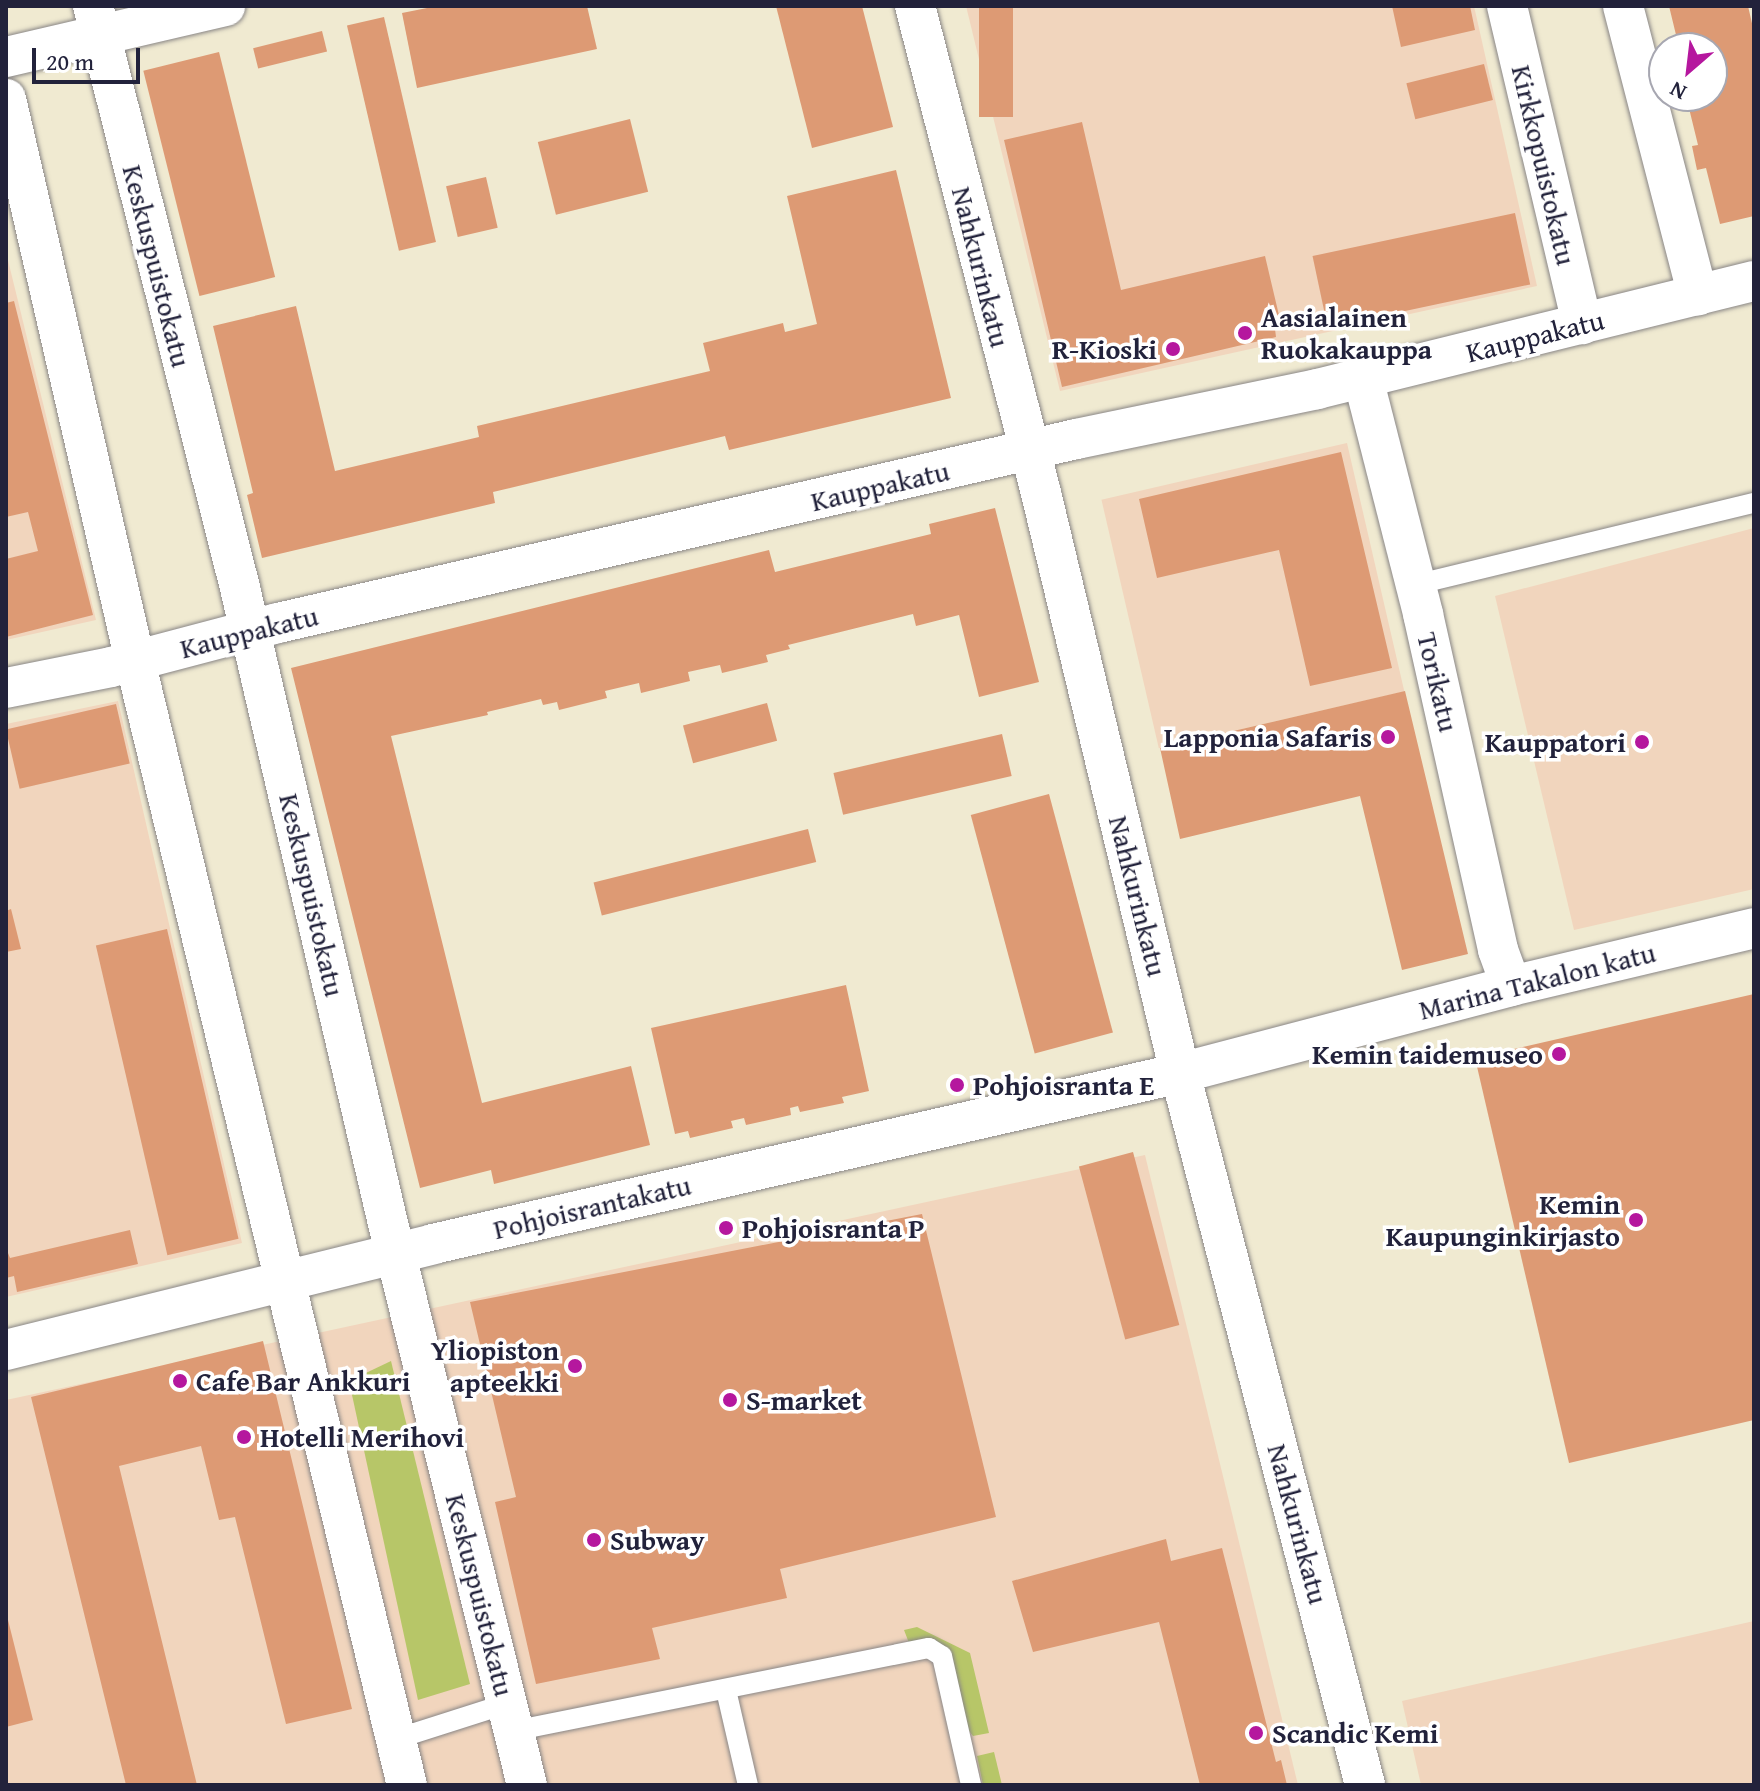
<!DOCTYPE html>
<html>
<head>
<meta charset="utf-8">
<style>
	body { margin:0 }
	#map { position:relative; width:1760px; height:1791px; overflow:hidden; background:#f0ead1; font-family:"Gentium Book Plus",serif }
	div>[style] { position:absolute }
	.built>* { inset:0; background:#f1d5bd; transform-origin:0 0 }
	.green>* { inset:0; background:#b7c668 }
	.building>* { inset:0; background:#dd9a74; transform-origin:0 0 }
	.roads { filter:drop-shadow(0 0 2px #898686) drop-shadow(0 0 2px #898686) }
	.service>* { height:20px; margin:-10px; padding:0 10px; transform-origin:10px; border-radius:10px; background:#fff }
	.minor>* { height:40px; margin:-20px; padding:0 20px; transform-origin:20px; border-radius:20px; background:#fff }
	.dots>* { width:22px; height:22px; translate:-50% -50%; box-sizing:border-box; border:4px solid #fff; border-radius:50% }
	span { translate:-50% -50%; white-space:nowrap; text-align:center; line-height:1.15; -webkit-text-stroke:7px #fff; paint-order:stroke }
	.street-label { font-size:28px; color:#22223b }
	.poi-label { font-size:28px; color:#22223b; font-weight:700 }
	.left { translate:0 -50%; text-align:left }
	.right { translate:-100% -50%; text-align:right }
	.frame { position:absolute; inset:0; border:8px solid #22223b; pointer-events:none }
	.north { position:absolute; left:1648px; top:32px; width:80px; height:80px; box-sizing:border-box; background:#fff; border:2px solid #a7a7b1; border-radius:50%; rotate:208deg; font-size:22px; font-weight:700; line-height:32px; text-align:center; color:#22223b }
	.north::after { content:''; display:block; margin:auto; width:28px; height:36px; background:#b5179e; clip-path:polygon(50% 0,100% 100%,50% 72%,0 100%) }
	.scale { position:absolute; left:32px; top:48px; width:108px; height:36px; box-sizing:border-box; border:4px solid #22223b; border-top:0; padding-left:10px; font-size:24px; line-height:28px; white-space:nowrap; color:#22223b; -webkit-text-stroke:6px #fff; paint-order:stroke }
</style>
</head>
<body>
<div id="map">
	<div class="built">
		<i style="clip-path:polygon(966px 6px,1474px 6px,1537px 286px,1060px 391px)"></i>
		<i style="clip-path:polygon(6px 252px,96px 620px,6px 640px)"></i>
		<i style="left:1347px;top:443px;width:255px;height:252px;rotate:77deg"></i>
		<i style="clip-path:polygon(1754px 528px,1754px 889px,1574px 930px,1495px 596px)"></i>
		<i style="clip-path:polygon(118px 701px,242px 1243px,6px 1297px,6px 724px)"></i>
		<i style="clip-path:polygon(1145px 1155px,1298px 1785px,6px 1785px,6px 1400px)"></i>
		<i style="clip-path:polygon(1754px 1621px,1754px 1785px,1421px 1785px,1402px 1701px)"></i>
	</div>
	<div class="green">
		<i style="clip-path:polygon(391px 1361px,470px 1684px,418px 1700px,349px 1381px)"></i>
		<i style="clip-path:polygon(917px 1627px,970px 1653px,989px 1733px,973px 1736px,969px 1731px,949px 1652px,909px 1643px,904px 1630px)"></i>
		<i style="clip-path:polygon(994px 1752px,1002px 1785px,983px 1785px,977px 1756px)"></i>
	</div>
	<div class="building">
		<i style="clip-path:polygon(437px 6px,587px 6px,597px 49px,417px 88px,402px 13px)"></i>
		<i style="clip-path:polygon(776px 6px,862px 6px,893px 127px,812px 148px)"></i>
		<i style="left:979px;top:6px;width:34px;height:111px"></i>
		<i style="clip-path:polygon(1392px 6px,1470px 6px,1475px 30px,1401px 47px)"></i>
		<i style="clip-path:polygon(1669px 6px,1748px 6px,1754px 32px,1754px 216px,1720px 224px,1706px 168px,1697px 170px,1692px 146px,1698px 145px,1686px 96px,1712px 96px,1712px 48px,1666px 48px,1665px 43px,1677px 39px)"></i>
		<i style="left:384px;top:17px;width:231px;height:38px;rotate:77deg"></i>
		<i style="left:322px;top:31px;width:21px;height:71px;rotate:76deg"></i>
		<i style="left:219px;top:52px;width:232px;height:78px;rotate:76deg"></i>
		<i style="left:1484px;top:64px;width:37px;height:80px;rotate:76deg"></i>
		<i style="left:630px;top:119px;width:75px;height:95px;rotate:76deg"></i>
		<i style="clip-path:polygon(1082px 122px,1121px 290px,1265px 256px,1282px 328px,1275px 329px,1276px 337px,1062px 387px,1004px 140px)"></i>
		<i style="clip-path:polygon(896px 170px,951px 398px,729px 450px,725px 436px,493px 492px,495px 503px,262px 558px,247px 495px,253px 493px,213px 326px,296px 306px,335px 471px,479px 437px,477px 426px,710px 371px,703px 343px,783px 323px,785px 332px,817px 324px,787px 196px)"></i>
		<i style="left:486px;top:177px;width:52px;height:41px;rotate:77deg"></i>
		<i style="left:1515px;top:213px;width:73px;height:207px;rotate:78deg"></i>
		<i style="clip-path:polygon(14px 301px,93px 615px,6px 637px,6px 559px,38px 551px,28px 512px,6px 517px,6px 303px)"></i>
		<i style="clip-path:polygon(1341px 452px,1392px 668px,1310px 686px,1279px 550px,1157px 578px,1139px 499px)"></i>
		<i style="clip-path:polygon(995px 508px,1039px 682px,979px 697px,959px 615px,916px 626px,913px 614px,788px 645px,790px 649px,766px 655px,768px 662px,722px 673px,720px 665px,688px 672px,690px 681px,641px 693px,639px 683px,605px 691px,607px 698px,559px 710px,557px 702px,543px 705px,541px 699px,487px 712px,488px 715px,391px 736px,482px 1103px,631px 1066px,650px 1145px,494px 1184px,491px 1170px,420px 1188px,291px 668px,769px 550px,775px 572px,931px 534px,929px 524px)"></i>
		<i style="clip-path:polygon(1405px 691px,1468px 954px,1402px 970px,1360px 796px,1180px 839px,1160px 748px)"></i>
		<i style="left:767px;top:703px;width:39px;height:87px;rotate:75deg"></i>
		<i style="left:116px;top:704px;width:61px;height:113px;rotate:77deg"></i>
		<i style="left:1002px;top:734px;width:43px;height:173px;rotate:77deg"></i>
		<i style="left:1049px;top:794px;width:247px;height:81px;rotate:75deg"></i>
		<i style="left:808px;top:829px;width:34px;height:221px;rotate:76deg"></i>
		<i style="clip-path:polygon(11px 909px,21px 949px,6px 952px,6px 911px)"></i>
		<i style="left:167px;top:929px;width:318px;height:73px;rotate:77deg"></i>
		<i style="clip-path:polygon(846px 985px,869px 1091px,842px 1097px,844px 1103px,800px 1112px,798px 1106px,790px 1108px,791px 1115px,746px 1125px,744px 1118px,731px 1121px,733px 1128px,690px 1138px,688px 1131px,675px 1134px,651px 1028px)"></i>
		<i style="clip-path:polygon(1754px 994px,1754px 1420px,1569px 1463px,1475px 1058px)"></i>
		<i style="left:1133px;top:1152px;width:179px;height:56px;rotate:75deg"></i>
		<i style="clip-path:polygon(922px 1214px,996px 1517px,780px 1569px,787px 1598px,652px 1628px,660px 1659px,536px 1684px,495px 1502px,516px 1497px,470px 1302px)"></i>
		<i style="clip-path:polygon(130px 1230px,138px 1264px,17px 1292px,14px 1276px,6px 1278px,6px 1248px,10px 1258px)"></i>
		<i style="clip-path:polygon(263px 1341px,352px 1709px,286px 1724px,235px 1517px,219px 1520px,201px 1446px,119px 1466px,197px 1785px,126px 1785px,31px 1397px)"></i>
		<i style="clip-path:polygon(1166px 1539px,1171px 1561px,1222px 1548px,1276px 1762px,1281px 1760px,1287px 1785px,1200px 1785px,1159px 1622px,1033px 1652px,1012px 1581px)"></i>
		<i style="clip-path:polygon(7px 1616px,33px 1720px,6px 1727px,6px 1617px)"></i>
	</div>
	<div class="roads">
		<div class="service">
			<i style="left:1414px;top:585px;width:350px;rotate:-13.6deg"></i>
			<i style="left:726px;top:1690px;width:98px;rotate:77deg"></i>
			<i style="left:513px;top:1731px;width:424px;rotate:-11.3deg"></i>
			<i style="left:929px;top:1648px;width:15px;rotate:32deg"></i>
			<i style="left:942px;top:1656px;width:132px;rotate:77.3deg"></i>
			<i style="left:396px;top:1739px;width:115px;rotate:-17.7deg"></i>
		</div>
		<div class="minor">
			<i style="left:93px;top:6px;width:600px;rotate:75.82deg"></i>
			<i style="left:240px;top:588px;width:648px;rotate:76.89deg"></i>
			<i style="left:387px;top:1219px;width:583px;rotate:76.11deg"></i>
			<i style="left:915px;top:6px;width:503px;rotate:75.49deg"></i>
			<i style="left:1041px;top:493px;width:596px;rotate:76.52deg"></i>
			<i style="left:1180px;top:1073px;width:736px;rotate:75.43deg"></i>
			<i style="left:1507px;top:6px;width:327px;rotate:76.7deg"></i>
			<i style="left:1623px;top:6px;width:299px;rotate:75.5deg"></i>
			<i style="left:6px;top:57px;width:225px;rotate:-13.1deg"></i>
			<i style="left:6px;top:99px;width:577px;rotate:77.07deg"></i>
			<i style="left:135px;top:661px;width:1156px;rotate:76.4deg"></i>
			<i style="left:1363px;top:378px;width:244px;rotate:75.7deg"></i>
			<i style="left:1423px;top:614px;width:344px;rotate:77.4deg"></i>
			<i style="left:1498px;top:950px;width:38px;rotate:70deg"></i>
			<i style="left:6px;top:688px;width:107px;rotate:-11.3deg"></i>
			<i style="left:111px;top:667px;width:173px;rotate:-14.8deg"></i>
			<i style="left:278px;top:623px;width:819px;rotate:-12.98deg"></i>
			<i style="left:1076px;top:439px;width:246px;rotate:-11.7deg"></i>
			<i style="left:1317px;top:389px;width:450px;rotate:-13.9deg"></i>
			<i style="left:6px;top:1350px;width:440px;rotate:-13.9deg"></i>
			<i style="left:433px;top:1244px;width:766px;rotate:-12.89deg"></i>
			<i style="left:1180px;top:1073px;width:342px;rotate:-14.7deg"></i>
			<i style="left:1511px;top:986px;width:250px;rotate:-13.4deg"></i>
		</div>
	</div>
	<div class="dots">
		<i style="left:1245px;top:333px;background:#b5179e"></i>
		<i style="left:1173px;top:349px;background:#b5179e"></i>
		<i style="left:1388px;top:737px;background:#b5179e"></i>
		<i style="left:1642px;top:742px;background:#b5179e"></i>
		<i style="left:1559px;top:1054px;background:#b5179e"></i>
		<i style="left:957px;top:1085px;background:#b5179e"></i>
		<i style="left:1636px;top:1220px;background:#b5179e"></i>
		<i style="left:726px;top:1228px;background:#b5179e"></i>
		<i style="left:575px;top:1366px;background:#b5179e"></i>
		<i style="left:180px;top:1381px;background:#b5179e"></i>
		<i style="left:730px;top:1400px;background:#b5179e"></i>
		<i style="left:244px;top:1437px;background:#b5179e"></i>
		<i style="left:594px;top:1540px;background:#b5179e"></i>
		<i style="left:1256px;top:1733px;background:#b5179e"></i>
	</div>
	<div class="street-label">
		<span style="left:1544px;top:165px;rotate:77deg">Kirkkopuistokatu</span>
		<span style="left:157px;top:266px;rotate:76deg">Keskuspuistokatu</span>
		<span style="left:981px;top:267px;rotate:76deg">Nahkurinkatu</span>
		<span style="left:1535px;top:336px;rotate:-14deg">Kauppakatu</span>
		<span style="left:880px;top:486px;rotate:-13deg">Kauppakatu</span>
		<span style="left:249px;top:632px;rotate:-14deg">Kauppakatu</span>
		<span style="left:1438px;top:682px;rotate:77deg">Torikatu</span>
		<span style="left:312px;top:895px;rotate:77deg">Keskuspuistokatu</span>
		<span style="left:1138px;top:896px;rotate:76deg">Nahkurinkatu</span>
		<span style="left:1537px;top:981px;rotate:-14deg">Marina Takalon katu</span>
		<span style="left:592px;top:1207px;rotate:-13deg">Pohjoisrantakatu</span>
		<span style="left:1298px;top:1524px;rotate:75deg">Nahkurinkatu</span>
		<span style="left:480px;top:1595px;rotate:76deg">Keskuspuistokatu</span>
	</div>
	<div class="poi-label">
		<span class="left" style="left:1261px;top:333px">Aasialainen<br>Ruokakauppa</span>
		<span class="right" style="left:1157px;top:349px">R-Kioski</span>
		<span class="right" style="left:1372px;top:737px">Lapponia Safaris</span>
		<span class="right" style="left:1626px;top:742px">Kauppatori</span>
		<span class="right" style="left:1543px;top:1054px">Kemin taidemuseo</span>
		<span class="left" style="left:973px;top:1085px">Pohjoisranta E</span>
		<span class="right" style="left:1620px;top:1220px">Kemin<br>Kaupunginkirjasto</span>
		<span class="left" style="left:742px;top:1228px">Pohjoisranta P</span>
		<span class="right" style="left:559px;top:1366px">Yliopiston<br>apteekki</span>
		<span class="left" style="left:196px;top:1381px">Cafe Bar Ankkuri</span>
		<span class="left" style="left:746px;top:1400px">S-market</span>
		<span class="left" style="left:260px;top:1437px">Hotelli Merihovi</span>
		<span class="left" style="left:610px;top:1540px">Subway</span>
		<span class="left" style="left:1272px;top:1733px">Scandic Kemi</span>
	</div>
	<div class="frame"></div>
	<div class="north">N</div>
	<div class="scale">20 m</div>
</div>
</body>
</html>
